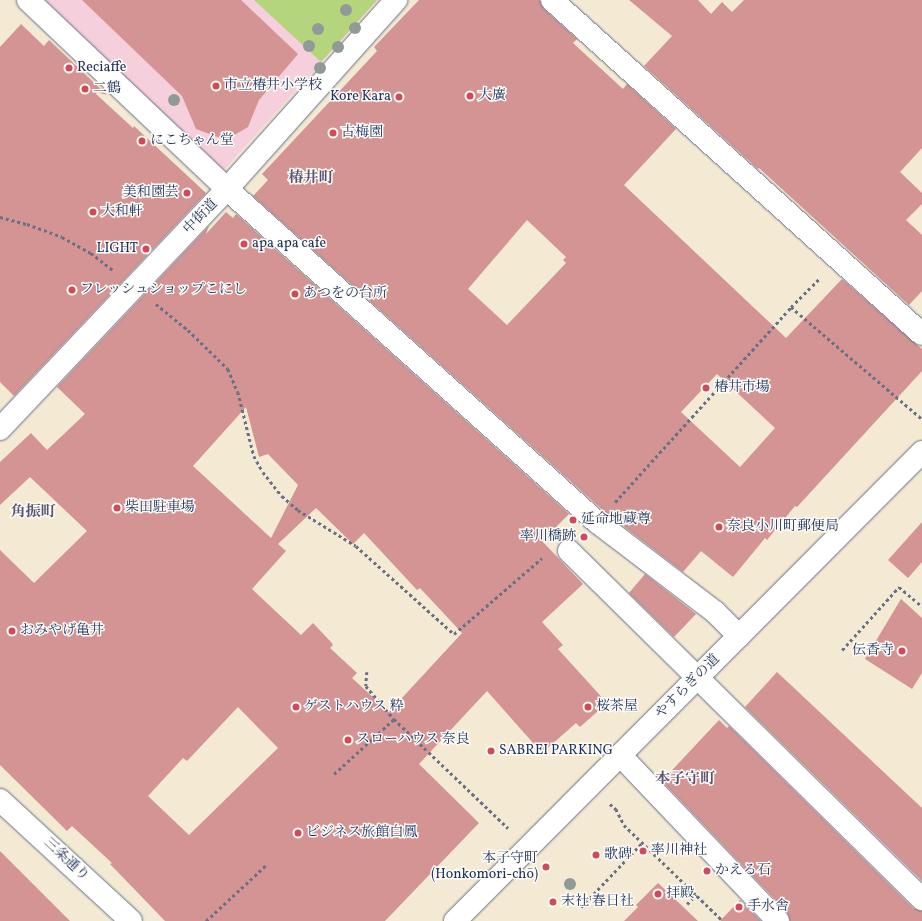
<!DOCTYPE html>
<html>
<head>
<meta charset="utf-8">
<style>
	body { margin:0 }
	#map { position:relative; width:922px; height:921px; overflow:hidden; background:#f4ead4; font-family:Vollkorn,"Noto Serif JP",serif }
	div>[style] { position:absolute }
	.built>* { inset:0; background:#f5cfdc }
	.green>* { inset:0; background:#b5d57c }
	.building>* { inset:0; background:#d39493 }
	.path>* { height:2.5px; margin-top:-1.25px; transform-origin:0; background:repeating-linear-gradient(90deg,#677087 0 3px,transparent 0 6px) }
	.roads { filter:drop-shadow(0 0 1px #677087) drop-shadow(0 0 1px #677087) }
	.minor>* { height:22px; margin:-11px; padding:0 11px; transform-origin:11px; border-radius:11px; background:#fff }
	.trees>* { width:12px; height:12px; margin:-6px; border-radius:50%; background:#929a98 }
	.dots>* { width:11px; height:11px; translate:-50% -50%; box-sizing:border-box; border:2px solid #fdfcf7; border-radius:50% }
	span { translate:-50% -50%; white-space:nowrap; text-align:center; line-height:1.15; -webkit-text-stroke:3px #fdfcf7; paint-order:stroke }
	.poi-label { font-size:14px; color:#1b2f5e }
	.left { translate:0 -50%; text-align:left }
	.right { translate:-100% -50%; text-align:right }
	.street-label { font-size:14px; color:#1b2f5e }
	.neighbourhood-label { font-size:15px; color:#5b5271; font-weight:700 }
</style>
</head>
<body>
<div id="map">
	<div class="built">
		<i style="clip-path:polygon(41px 0,378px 0,222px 172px)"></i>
	</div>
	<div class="green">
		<i style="clip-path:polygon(254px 0,377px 0,321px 62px)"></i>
	</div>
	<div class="building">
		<i style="clip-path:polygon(82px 0,241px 0,298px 54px,259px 100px,248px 127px,226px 140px,196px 129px,182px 96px)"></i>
		<i style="clip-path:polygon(evenodd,419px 0,540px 0,544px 9px,577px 39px,573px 43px,623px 89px,627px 84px,676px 129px,624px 185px,786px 338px,842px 279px,922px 349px,922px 371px,797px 507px,795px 506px,767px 540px,765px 538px,733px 577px,701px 551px,683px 572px,605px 512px,253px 196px,268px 180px,262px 174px,377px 51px,374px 47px,419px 0,527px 220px,566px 257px,563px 260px,566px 263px,507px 325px,468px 289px,527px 220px,419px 0,717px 374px,775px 428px,740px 467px,681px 412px,717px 374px)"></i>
		<i style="clip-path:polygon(629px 0,698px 0,711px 14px,722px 2px,732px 12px,744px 0,922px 0,922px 148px,900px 172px,922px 193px,922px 204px,906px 220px,922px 235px,922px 291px,909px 305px,759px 168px,758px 169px,644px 66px,672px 36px)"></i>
		<i style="clip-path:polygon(21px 24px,44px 46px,49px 40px,107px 95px,97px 92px,96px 94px,133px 128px,134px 126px,206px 193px,14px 396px,0 382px,0 47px)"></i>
		<i style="clip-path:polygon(evenodd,226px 212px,233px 218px,236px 214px,569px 514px,542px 541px,583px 584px,542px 622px,563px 645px,558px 649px,607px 703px,580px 727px,576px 723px,542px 753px,487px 691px,419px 764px,479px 823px,385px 921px,165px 921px,110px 864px,112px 863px,72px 826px,67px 831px,0 765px,0 550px,34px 583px,87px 531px,30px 477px,0 505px,0 462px,31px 433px,47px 450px,85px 414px,57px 387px,209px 226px,206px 234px,226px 212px,246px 407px,259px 457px,268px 454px,298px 485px,271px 538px,193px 466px,246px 407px,226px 212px,316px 508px,353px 544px,364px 533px,417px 590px,420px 588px,462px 633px,389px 712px,352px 678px,357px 673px,330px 648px,333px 645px,331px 642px,313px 623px,301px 635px,252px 589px,286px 551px,278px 544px,316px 508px,226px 212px,238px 707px,278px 748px,189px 835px,148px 796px,183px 758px,187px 761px,238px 707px)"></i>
		<i style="clip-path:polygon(922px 522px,922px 562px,908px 578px,888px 560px)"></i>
		<i style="clip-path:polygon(645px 574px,696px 614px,674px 637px,629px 593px)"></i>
		<i style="clip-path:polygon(901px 599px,922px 618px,922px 673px,912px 689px,865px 659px)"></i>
		<i style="clip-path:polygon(777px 672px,922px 808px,922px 881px,745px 707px)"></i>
		<i style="clip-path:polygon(719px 720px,727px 728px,729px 726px,913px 908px,922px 911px,922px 921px,790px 921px,787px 912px,662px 781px)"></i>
		<i style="clip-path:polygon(0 851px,70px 921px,0 921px)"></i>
		<i style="clip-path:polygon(658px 883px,698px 921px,624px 921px,638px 907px,636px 905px)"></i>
		<i style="clip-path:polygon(740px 900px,761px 921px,720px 921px)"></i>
	</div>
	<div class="path">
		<i style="left:0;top:217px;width:28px;rotate:15deg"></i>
		<i style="left:27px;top:224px;width:37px;rotate:20deg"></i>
		<i style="left:62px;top:237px;width:33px;rotate:29deg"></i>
		<i style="left:91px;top:253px;width:28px;rotate:38deg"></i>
		<i style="left:156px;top:304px;width:41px;rotate:39.1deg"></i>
		<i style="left:188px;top:330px;width:56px;rotate:44.3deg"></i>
		<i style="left:228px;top:369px;width:25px;rotate:67deg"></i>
		<i style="left:238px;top:392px;width:66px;rotate:76deg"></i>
		<i style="left:254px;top:456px;width:18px;rotate:61deg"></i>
		<i style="left:263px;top:472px;width:31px;rotate:52deg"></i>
		<i style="left:282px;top:496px;width:21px;rotate:41deg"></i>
		<i style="left:298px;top:510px;width:68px;rotate:31.8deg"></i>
		<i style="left:356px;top:546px;width:132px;rotate:41.9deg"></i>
		<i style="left:454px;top:634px;width:116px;rotate:-40.8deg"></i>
		<i style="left:791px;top:307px;width:40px;rotate:-45deg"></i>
		<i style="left:615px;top:502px;width:263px;rotate:-47.9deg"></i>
		<i style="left:791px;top:307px;width:172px;rotate:40.5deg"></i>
		<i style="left:842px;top:650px;width:85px;rotate:-47.9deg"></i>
		<i style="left:899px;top:587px;width:30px;rotate:40deg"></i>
		<i style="left:367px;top:672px;width:14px;rotate:94deg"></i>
		<i style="left:366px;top:686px;width:43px;rotate:49.7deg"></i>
		<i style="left:394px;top:719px;width:158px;rotate:43.7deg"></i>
		<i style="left:334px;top:774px;width:81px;rotate:-42.5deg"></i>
		<i style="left:610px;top:804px;width:8px;rotate:40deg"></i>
		<i style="left:616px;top:809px;width:18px;rotate:63deg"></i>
		<i style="left:624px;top:825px;width:138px;rotate:44.1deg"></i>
		<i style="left:687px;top:904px;width:13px;rotate:-45deg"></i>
		<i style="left:581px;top:907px;width:88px;rotate:-46.4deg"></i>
		<i style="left:206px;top:921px;width:81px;rotate:-43deg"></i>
	</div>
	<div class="roads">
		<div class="minor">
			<i style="left:28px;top:0;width:274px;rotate:43.5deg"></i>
			<i style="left:227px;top:189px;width:498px;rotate:42deg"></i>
			<i style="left:597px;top:522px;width:148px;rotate:37.3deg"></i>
			<i style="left:715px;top:612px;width:34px;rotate:45deg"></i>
			<i style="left:552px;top:0;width:498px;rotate:42.1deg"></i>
			<i style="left:0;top:429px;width:330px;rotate:-46.6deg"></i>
			<i style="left:227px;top:189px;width:254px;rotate:-48.2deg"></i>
			<i style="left:569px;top:551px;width:496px;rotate:44.6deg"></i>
			<i style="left:620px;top:755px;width:229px;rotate:46.4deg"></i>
			<i style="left:0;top:800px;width:178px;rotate:42.7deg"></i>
			<i style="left:455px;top:921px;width:662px;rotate:-45.12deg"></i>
		</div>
	</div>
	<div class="trees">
		<i style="left:346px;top:10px"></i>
		<i style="left:355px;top:28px"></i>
		<i style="left:318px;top:29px"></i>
		<i style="left:309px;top:46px"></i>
		<i style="left:338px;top:47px"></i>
		<i style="left:320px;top:68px"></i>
		<i style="left:174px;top:100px"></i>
		<i style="left:570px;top:884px"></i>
	</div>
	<div class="dots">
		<i style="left:69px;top:68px;background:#d1495b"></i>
		<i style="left:216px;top:86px;background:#d1495b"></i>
		<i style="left:85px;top:89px;background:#d1495b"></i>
		<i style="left:470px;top:96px;background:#d1495b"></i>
		<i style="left:399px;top:97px;background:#d1495b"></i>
		<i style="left:333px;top:133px;background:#d1495b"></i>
		<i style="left:142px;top:141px;background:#d1495b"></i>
		<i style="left:187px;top:193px;background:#d1495b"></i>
		<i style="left:93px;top:212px;background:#d1495b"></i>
		<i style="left:244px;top:244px;background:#d1495b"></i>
		<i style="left:146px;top:249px;background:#d1495b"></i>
		<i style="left:72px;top:290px;background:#d1495b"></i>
		<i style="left:295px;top:294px;background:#d1495b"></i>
		<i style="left:706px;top:388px;background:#d1495b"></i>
		<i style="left:117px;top:508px;background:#d1495b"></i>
		<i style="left:573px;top:520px;background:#d1495b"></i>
		<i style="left:719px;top:527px;background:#d1495b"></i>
		<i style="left:584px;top:537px;background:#d1495b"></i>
		<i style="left:12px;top:631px;background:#d1495b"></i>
		<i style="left:902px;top:651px;background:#d1495b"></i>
		<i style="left:296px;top:707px;background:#d1495b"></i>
		<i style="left:588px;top:707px;background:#d1495b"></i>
		<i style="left:348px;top:740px;background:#d1495b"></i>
		<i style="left:491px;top:751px;background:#d1495b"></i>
		<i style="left:298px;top:833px;background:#d1495b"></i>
		<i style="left:643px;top:851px;background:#d1495b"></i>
		<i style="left:596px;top:855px;background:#d1495b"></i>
		<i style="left:546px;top:867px;background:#d1495b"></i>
		<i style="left:707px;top:871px;background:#d1495b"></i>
		<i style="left:658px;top:894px;background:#d1495b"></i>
		<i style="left:553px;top:902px;background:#d1495b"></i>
		<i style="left:739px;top:907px;background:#d1495b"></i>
	</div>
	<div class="poi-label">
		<span class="left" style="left:77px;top:68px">Reciaffe</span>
		<span class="left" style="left:224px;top:86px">市立椿井小学校</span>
		<span class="left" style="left:93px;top:89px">二鶴</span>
		<span class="left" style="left:478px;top:96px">大廣</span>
		<span class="right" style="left:391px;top:97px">Kore Kara</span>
		<span class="left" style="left:341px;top:133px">古梅園</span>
		<span class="left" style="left:150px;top:141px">にこちゃん堂</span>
		<span class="right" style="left:179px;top:193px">美和園芸</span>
		<span class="left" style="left:101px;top:212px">大和軒</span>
		<span class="left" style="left:252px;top:244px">apa apa cafe</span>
		<span class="right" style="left:138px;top:249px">LIGHT</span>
		<span class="left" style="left:80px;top:290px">フレッシュショップこにし</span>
		<span class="left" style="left:303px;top:294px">あつをの台所</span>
		<span class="left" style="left:714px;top:388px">椿井市場</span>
		<span class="left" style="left:125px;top:508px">柴田駐車場</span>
		<span class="left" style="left:581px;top:520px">延命地蔵尊</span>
		<span class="left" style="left:727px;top:527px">奈良小川町郵便局</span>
		<span class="right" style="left:576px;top:537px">率川橋跡</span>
		<span class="left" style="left:20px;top:631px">おみやげ亀井</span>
		<span class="right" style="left:894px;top:651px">伝香寺</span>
		<span class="left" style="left:304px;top:707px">ゲストハウス 粋</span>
		<span class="left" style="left:596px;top:707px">桜茶屋</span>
		<span class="left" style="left:356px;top:740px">スローハウス 奈良</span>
		<span class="left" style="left:499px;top:751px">SABREI PARKING</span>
		<span class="left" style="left:306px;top:833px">ビジネス旅館白鳳</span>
		<span class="left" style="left:651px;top:851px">率川神社</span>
		<span class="left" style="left:604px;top:855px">歌碑</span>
		<span class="right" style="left:538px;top:867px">本子守町<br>(Honkomori-chō)</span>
		<span class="left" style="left:715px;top:871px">かえる石</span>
		<span class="left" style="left:666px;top:894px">拝殿</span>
		<span class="left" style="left:561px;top:902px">末社 春日社</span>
		<span class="left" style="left:747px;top:907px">手水舎</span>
	</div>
	<div class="street-label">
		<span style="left:201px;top:217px;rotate:-46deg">中街道</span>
		<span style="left:688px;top:687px;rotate:-45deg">やすらぎの道</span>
		<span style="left:66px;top:860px;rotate:43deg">三条通り</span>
	</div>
	<div class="neighbourhood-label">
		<span style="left:311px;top:179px">椿井町</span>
		<span style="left:33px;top:513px">角振町</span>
		<span style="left:685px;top:780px">本子守町</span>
	</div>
</div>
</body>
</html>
